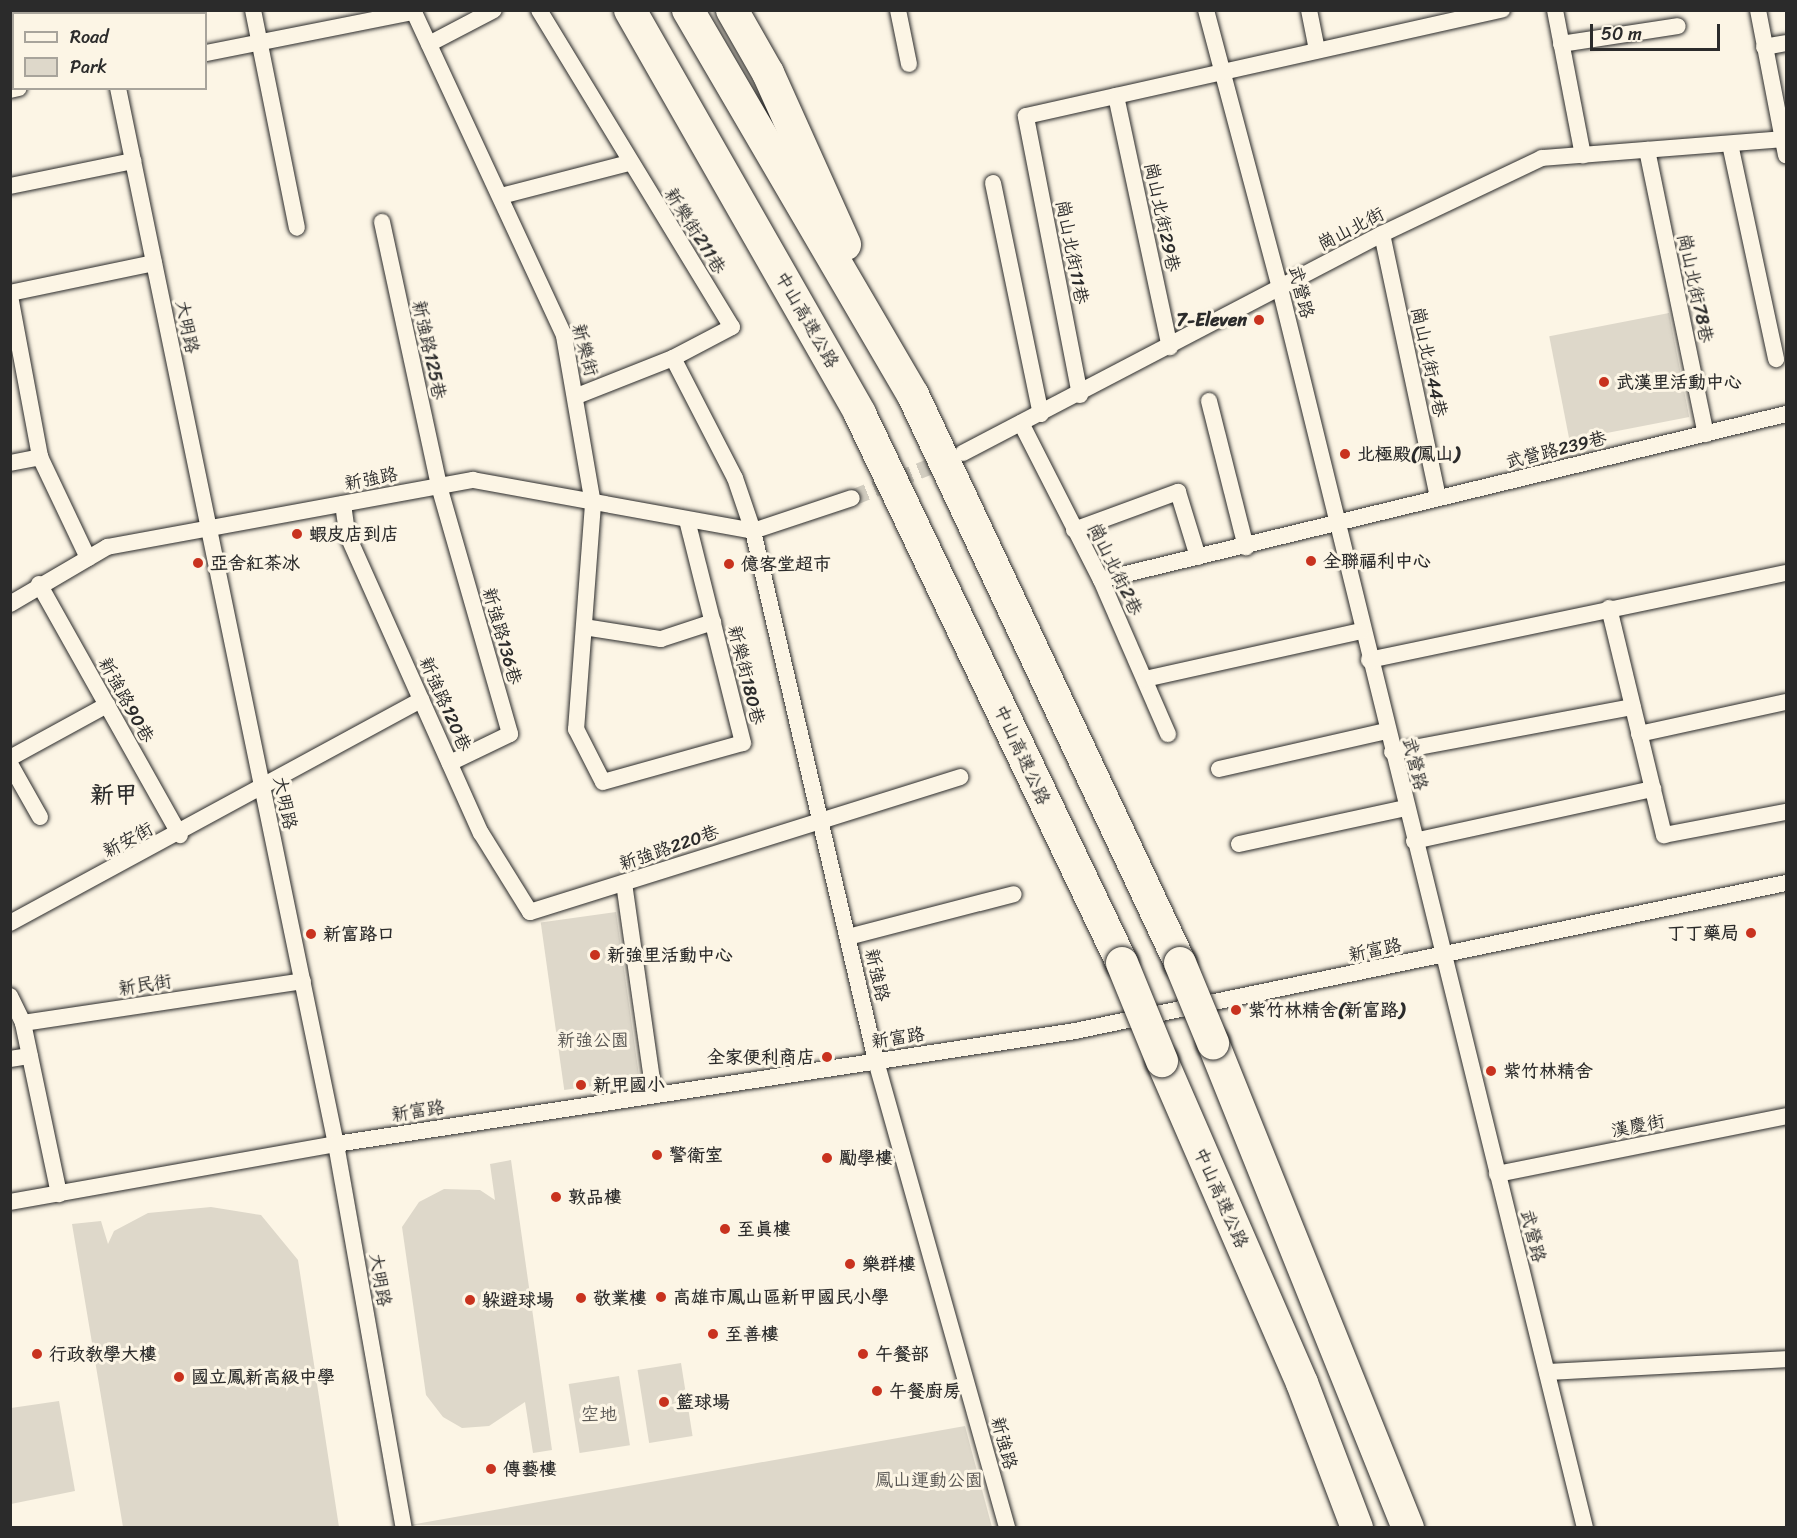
<!DOCTYPE html>
<html>
<head>
<meta charset="utf-8">
<style>
	body { margin:0 }
	#map { position:relative; width:1797px; height:1538px; overflow:hidden; background:#fcf5e5; font-family:Sriracha,"LXGW WenKai TC",sans-serif }
	div>[style] { position:absolute }
	.green>* { inset:0; background:#ded8ca; transform-origin:0 0 }
	.street-tunnel>* { height:16px; margin-top:-8px; transform-origin:0; background:repeating-linear-gradient(90deg,#d2cdc0 0 16px,transparent 0 24px) }
	.roads { filter:drop-shadow(0 0 2px #2b2b2b) drop-shadow(0 0 2px #2b2b2b) }
	.street>* { height:16px; margin:-8px; padding:0 8px; transform-origin:8px; border-radius:8px; background:#fcf5e5 }
	.highway>* { height:32px; margin:-16px; padding:0 16px; transform-origin:16px; border-radius:16px; background:#fcf5e5 }
	.bridges { filter:drop-shadow(0 0 2px #2b2b2b) drop-shadow(0 0 2px #2b2b2b) }
	.highway-bridge>* { height:32px; margin:-16px; padding:0 16px; transform-origin:16px; border-radius:16px; background:#fcf5e5 }
	.dots>* { width:16px; height:16px; translate:-50% -50%; box-sizing:border-box; border:3px solid #fcf5e5; border-radius:50% }
	span { translate:-50% -50%; white-space:nowrap; text-align:center; line-height:1.15; -webkit-text-stroke:6px #fcf5e5; paint-order:stroke }
	.street-label { font-size:18px; color:#2b2b2b }
	.poi-label { font-size:18px; color:#2b2b2b; font-weight:700 }
	.right { translate:-100% -50%; text-align:right }
	.left { translate:0 -50%; text-align:left }
	.park-label { font-size:18px; color:#585653 }
	.district-label { font-size:24px; color:#2b2b2b; font-weight:700 }
	.frame { position:absolute; inset:0; border:12px solid #2b2b2b; pointer-events:none }
	.legend { position:absolute; left:12px; top:12px; width:195px; height:78px; box-sizing:border-box; background:#fcf5e5; border:2px solid #a8a49b; margin:0; padding:8px 10px; list-style:none; font-size:18px; color:#2b2b2b }
	.legend li { display:flex; align-items:center; gap:12px; height:30px }
	.legend b { width:30px; border:2px solid #a8a49b }
	.scale { position:absolute; left:1590px; top:24px; width:130px; height:27px; box-sizing:border-box; border:3px solid #2b2b2b; border-top:0; padding-left:8px; font-size:18px; line-height:21px; white-space:nowrap; color:#2b2b2b; -webkit-text-stroke:4px #fcf5e5; paint-order:stroke }
</style>
</head>
<body>
<div id="map">
	<div class="green">
		<i style="left:1669px;top:313px;width:106px;height:122px;rotate:79deg"></i>
		<i style="left:616px;top:912px;width:169px;height:76px;rotate:82deg"></i>
		<i style="clip-path:polygon(511px 1160px,552px 1450px,533px 1453px,525px 1402px,489px 1426px,462px 1428px,443px 1417px,426px 1395px,402px 1227px,419px 1202px,444px 1189px,480px 1190px,495px 1200px,490px 1164px)"></i>
		<i style="clip-path:polygon(211px 1207px,261px 1215px,298px 1260px,339px 1527px,123px 1527px,72px 1224px,101px 1221px,108px 1244px,114px 1231px,148px 1213px)"></i>
		<i style="left:681px;top:1363px;width:74px;height:44px;rotate:81deg"></i>
		<i style="left:619px;top:1376px;width:70px;height:51px;rotate:81deg"></i>
		<i style="clip-path:polygon(59px 1401px,75px 1491px,11px 1504px,11px 1408px)"></i>
		<i style="clip-path:polygon(965px 1426px,992px 1527px,410px 1525px)"></i>
	</div>
	<div class="street-tunnel">
		<i style="left:852px;top:498px;width:105px;rotate:-21.9deg"></i>
	</div>
	<div class="roads">
		<div class="street">
			<i style="left:102px;top:10px;width:4px;rotate:76deg"></i>
			<i style="left:253px;top:10px;width:222px;rotate:78.6deg"></i>
			<i style="left:413px;top:10px;width:359px;rotate:65.1deg"></i>
			<i style="left:564px;top:336px;width:170px;rotate:80.2deg"></i>
			<i style="left:593px;top:504px;width:226px;rotate:94.3deg"></i>
			<i style="left:576px;top:729px;width:59px;rotate:63deg"></i>
			<i style="left:603px;top:782px;width:145px;rotate:-15.6deg"></i>
			<i style="left:743px;top:743px;width:230px;rotate:-104.1deg"></i>
			<i style="left:539px;top:10px;width:371px;rotate:58.7deg"></i>
			<i style="left:732px;top:327px;width:67px;rotate:152.3deg"></i>
			<i style="left:673px;top:358px;width:103px;rotate:158.4deg"></i>
			<i style="left:898px;top:10px;width:55px;rotate:78.5deg"></i>
			<i style="left:1206px;top:10px;width:288px;rotate:75.1deg"></i>
			<i style="left:1280px;top:288px;width:1277px;rotate:76.18deg"></i>
			<i style="left:1309px;top:10px;width:41px;rotate:78.7deg"></i>
			<i style="left:1555px;top:10px;width:148px;rotate:79.1deg"></i>
			<i style="left:1758px;top:10px;width:148px;rotate:79.1deg"></i>
			<i style="left:429px;top:44px;width:73px;rotate:-27.6deg"></i>
			<i style="left:1561px;top:44px;width:118px;rotate:-8.7deg"></i>
			<i style="left:1764px;top:47px;width:22px;rotate:-10deg"></i>
			<i style="left:206px;top:53px;width:212px;rotate:-11.2deg"></i>
			<i style="left:118px;top:88px;width:1078px;rotate:78.34deg"></i>
			<i style="left:336px;top:1144px;width:390px;rotate:80deg"></i>
			<i style="left:10px;top:90px;width:9px;rotate:-13deg"></i>
			<i style="left:1116px;top:96px;width:257px;rotate:77.9deg"></i>
			<i style="left:1730px;top:144px;width:220px;rotate:77.9deg"></i>
			<i style="left:1647px;top:150px;width:290px;rotate:78.3deg"></i>
			<i style="left:993px;top:183px;width:236px;rotate:78.3deg"></i>
			<i style="left:10px;top:186px;width:126px;rotate:-11.5deg"></i>
			<i style="left:501px;top:196px;width:132px;rotate:-14.5deg"></i>
			<i style="left:382px;top:222px;width:270px;rotate:77.8deg"></i>
			<i style="left:439px;top:486px;width:258px;rotate:74deg"></i>
			<i style="left:510px;top:734px;width:67px;rotate:154.2deg"></i>
			<i style="left:1382px;top:234px;width:270px;rotate:78deg"></i>
			<i style="left:10px;top:293px;width:147px;rotate:-11.8deg"></i>
			<i style="left:10px;top:296px;width:164px;rotate:79.4deg"></i>
			<i style="left:673px;top:358px;width:135px;rotate:62.7deg"></i>
			<i style="left:735px;top:478px;width:56px;rotate:71.2deg"></i>
			<i style="left:753px;top:531px;width:544px;rotate:76.93deg"></i>
			<i style="left:876px;top:1061px;width:485px;rotate:74.3deg"></i>
			<i style="left:1080px;top:395px;width:284px;rotate:-101deg"></i>
			<i style="left:1026px;top:116px;width:488px;rotate:-12.6deg"></i>
			<i style="left:1209px;top:401px;width:151px;rotate:75.8deg"></i>
			<i style="left:1021px;top:423px;width:176px;rotate:63deg"></i>
			<i style="left:1101px;top:580px;width:168px;rotate:66.5deg"></i>
			<i style="left:963px;top:453px;width:473px;rotate:-27.6deg"></i>
			<i style="left:1382px;top:234px;width:177px;rotate:-25.4deg"></i>
			<i style="left:1542px;top:158px;width:245px;rotate:-4.5deg"></i>
			<i style="left:10px;top:463px;width:31px;rotate:-11deg"></i>
			<i style="left:40px;top:457px;width:112px;rotate:64.6deg"></i>
			<i style="left:343px;top:504px;width:30px;rotate:82deg"></i>
			<i style="left:347px;top:534px;width:328px;rotate:65.9deg"></i>
			<i style="left:481px;top:833px;width:93px;rotate:58.2deg"></i>
			<i style="left:530px;top:912px;width:451px;rotate:-17.4deg"></i>
			<i style="left:1074px;top:530px;width:111px;rotate:-20.1deg"></i>
			<i style="left:1178px;top:492px;width:68px;rotate:72.9deg"></i>
			<i style="left:1101px;top:580px;width:705px;rotate:-13.62deg"></i>
			<i style="left:39px;top:584px;width:288px;rotate:60.7deg"></i>
			<i style="left:10px;top:604px;width:113px;rotate:-30.4deg"></i>
			<i style="left:107px;top:547px;width:372px;rotate:-10.4deg"></i>
			<i style="left:473px;top:480px;width:285px;rotate:10.3deg"></i>
			<i style="left:753px;top:531px;width:104px;rotate:-18.4deg"></i>
			<i style="left:1609px;top:608px;width:234px;rotate:76.4deg"></i>
			<i style="left:1664px;top:835px;width:124px;rotate:-10.7deg"></i>
			<i style="left:584px;top:627px;width:78px;rotate:8.9deg"></i>
			<i style="left:661px;top:639px;width:55px;rotate:-18.1deg"></i>
			<i style="left:1369px;top:660px;width:426px;rotate:-11.8deg"></i>
			<i style="left:1145px;top:679px;width:221px;rotate:-12.5deg"></i>
			<i style="left:1639px;top:734px;width:150px;rotate:-12.3deg"></i>
			<i style="left:1392px;top:752px;width:245px;rotate:-10.6deg"></i>
			<i style="left:10px;top:758px;width:111px;rotate:-28.7deg"></i>
			<i style="left:10px;top:764px;width:61px;rotate:60.5deg"></i>
			<i style="left:1219px;top:769px;width:171px;rotate:-12.8deg"></i>
			<i style="left:1414px;top:841px;width:245px;rotate:-12.3deg"></i>
			<i style="left:1239px;top:844px;width:171px;rotate:-12.2deg"></i>
			<i style="left:624px;top:883px;width:214px;rotate:81.9deg"></i>
			<i style="left:10px;top:923px;width:468px;rotate:-28.5deg"></i>
			<i style="left:848px;top:937px;width:171px;rotate:-14.5deg"></i>
			<i style="left:10px;top:996px;width:30px;rotate:64deg"></i>
			<i style="left:23px;top:1023px;width:283px;rotate:-8.5deg"></i>
			<i style="left:23px;top:1023px;width:175px;rotate:78.1deg"></i>
			<i style="left:10px;top:1059px;width:20px;rotate:-9deg"></i>
			<i style="left:1497px;top:1174px;width:295px;rotate:-11.3deg"></i>
			<i style="left:10px;top:1202px;width:331px;rotate:-10.1deg"></i>
			<i style="left:336px;top:1144px;width:748px;rotate:-8.69deg"></i>
			<i style="left:1075px;top:1031px;width:726px;rotate:-11.76deg"></i>
			<i style="left:1547px;top:1372px;width:239px;rotate:-3.1deg"></i>
		</div>
		<div class="highway">
			<i style="left:630px;top:10px;width:465px;rotate:60.3deg"></i>
			<i style="left:860px;top:414px;width:608px;rotate:64.49deg"></i>
			<i style="left:688px;top:10px;width:446px;rotate:59.7deg"></i>
			<i style="left:913px;top:395px;width:628px;rotate:64.82deg"></i>
			<i style="left:732px;top:10px;width:73px;rotate:60.3deg"></i>
			<i style="left:768px;top:73px;width:188px;rotate:65.8deg"></i>
			<i style="left:1213px;top:1043px;width:523px;rotate:68.1deg"></i>
			<i style="left:1162px;top:1061px;width:351px;rotate:66.5deg"></i>
			<i style="left:1302px;top:1383px;width:155px;rotate:69.2deg"></i>
		</div>
	</div>
	<div class="bridges">
		<div class="highway-bridge">
			<i style="left:1122px;top:963px;width:106px;rotate:67.8deg"></i>
			<i style="left:1180px;top:963px;width:87px;rotate:67.6deg"></i>
		</div>
	</div>
	<div class="dots">
		<i style="left:1259px;top:320px;background:#c8321e"></i>
		<i style="left:1604px;top:382px;background:#c8321e"></i>
		<i style="left:1345px;top:454px;background:#c8321e"></i>
		<i style="left:297px;top:534px;background:#c8321e"></i>
		<i style="left:1311px;top:561px;background:#c8321e"></i>
		<i style="left:198px;top:563px;background:#c8321e"></i>
		<i style="left:729px;top:564px;background:#c8321e"></i>
		<i style="left:1751px;top:933px;background:#c8321e"></i>
		<i style="left:311px;top:934px;background:#c8321e"></i>
		<i style="left:595px;top:955px;background:#c8321e"></i>
		<i style="left:1236px;top:1010px;background:#c8321e"></i>
		<i style="left:827px;top:1057px;background:#c8321e"></i>
		<i style="left:1491px;top:1071px;background:#c8321e"></i>
		<i style="left:581px;top:1085px;background:#c8321e"></i>
		<i style="left:657px;top:1155px;background:#c8321e"></i>
		<i style="left:827px;top:1158px;background:#c8321e"></i>
		<i style="left:556px;top:1197px;background:#c8321e"></i>
		<i style="left:725px;top:1229px;background:#c8321e"></i>
		<i style="left:850px;top:1264px;background:#c8321e"></i>
		<i style="left:661px;top:1297px;background:#c8321e"></i>
		<i style="left:581px;top:1298px;background:#c8321e"></i>
		<i style="left:470px;top:1300px;background:#c8321e"></i>
		<i style="left:713px;top:1334px;background:#c8321e"></i>
		<i style="left:37px;top:1354px;background:#c8321e"></i>
		<i style="left:863px;top:1354px;background:#c8321e"></i>
		<i style="left:179px;top:1377px;background:#c8321e"></i>
		<i style="left:877px;top:1391px;background:#c8321e"></i>
		<i style="left:664px;top:1402px;background:#c8321e"></i>
		<i style="left:491px;top:1469px;background:#c8321e"></i>
	</div>
	<div class="street-label">
		<span style="left:1162px;top:217px;rotate:78deg">崗山北街29巷</span>
		<span style="left:1351px;top:229px;rotate:-27deg">崗山北街</span>
		<span style="left:695px;top:231px;rotate:58deg">新樂街211巷</span>
		<span style="left:1072px;top:252px;rotate:79deg">崗山北街11巷</span>
		<span style="left:1695px;top:288px;rotate:78deg">崗山北街78巷</span>
		<span style="left:1301px;top:292px;rotate:76deg">武營路</span>
		<span style="left:807px;top:320px;rotate:60deg">中山高速公路</span>
		<span style="left:187px;top:327px;rotate:78deg">大明路</span>
		<span style="left:429px;top:350px;rotate:78deg">新強路125巷</span>
		<span style="left:585px;top:350px;rotate:75deg">新樂街</span>
		<span style="left:1429px;top:362px;rotate:78deg">崗山北街44巷</span>
		<span style="left:1556px;top:450px;rotate:-14deg">武營路239巷</span>
		<span style="left:371px;top:479px;rotate:-11deg">新強路</span>
		<span style="left:1115px;top:569px;rotate:64deg">崗山北街2巷</span>
		<span style="left:502px;top:636px;rotate:74deg">新強路136巷</span>
		<span style="left:746px;top:675px;rotate:76deg">新樂街180巷</span>
		<span style="left:126px;top:700px;rotate:61deg">新強路90巷</span>
		<span style="left:445px;top:704px;rotate:66deg">新強路120巷</span>
		<span style="left:1022px;top:755px;rotate:65deg">中山高速公路</span>
		<span style="left:1415px;top:764px;rotate:76deg">武營路</span>
		<span style="left:285px;top:803px;rotate:78deg">大明路</span>
		<span style="left:128px;top:840px;rotate:-28deg">新安街</span>
		<span style="left:669px;top:848px;rotate:-19deg">新強路220巷</span>
		<span style="left:1375px;top:950px;rotate:-12deg">新富路</span>
		<span style="left:877px;top:975px;rotate:77deg">新強路</span>
		<span style="left:145px;top:985px;rotate:-9deg">新民街</span>
		<span style="left:898px;top:1038px;rotate:-9deg">新富路</span>
		<span style="left:418px;top:1111px;rotate:-9deg">新富路</span>
		<span style="left:1638px;top:1126px;rotate:-11deg">漢慶街</span>
		<span style="left:1221px;top:1198px;rotate:66deg">中山高速公路</span>
		<span style="left:1533px;top:1236px;rotate:76deg">武營路</span>
		<span style="left:380px;top:1280px;rotate:80deg">大明路</span>
		<span style="left:1004px;top:1443px;rotate:75deg">新強路</span>
	</div>
	<div class="poi-label">
		<span class="right" style="left:1247px;top:320px">7-Eleven</span>
		<span class="left" style="left:1616px;top:382px">武漢里活動中心</span>
		<span class="left" style="left:1357px;top:454px">北極殿(鳳山)</span>
		<span class="left" style="left:309px;top:534px">蝦皮店到店</span>
		<span class="left" style="left:1323px;top:561px">全聯福利中心</span>
		<span class="left" style="left:210px;top:563px">亞舍紅茶冰</span>
		<span class="left" style="left:741px;top:564px">億客堂超市</span>
		<span class="right" style="left:1739px;top:933px">丁丁藥局</span>
		<span class="left" style="left:323px;top:934px">新富路口</span>
		<span class="left" style="left:607px;top:955px">新強里活動中心</span>
		<span class="left" style="left:1248px;top:1010px">紫竹林精舍(新富路)</span>
		<span class="right" style="left:815px;top:1057px">全家便利商店</span>
		<span class="left" style="left:1503px;top:1071px">紫竹林精舍</span>
		<span class="left" style="left:593px;top:1085px">新甲國小</span>
		<span class="left" style="left:669px;top:1155px">警衛室</span>
		<span class="left" style="left:839px;top:1158px">勵學樓</span>
		<span class="left" style="left:568px;top:1197px">敦品樓</span>
		<span class="left" style="left:737px;top:1229px">至真樓</span>
		<span class="left" style="left:862px;top:1264px">樂群樓</span>
		<span class="left" style="left:673px;top:1297px">高雄市鳳山區新甲國民小學</span>
		<span class="left" style="left:593px;top:1298px">敬業樓</span>
		<span class="left" style="left:482px;top:1300px">躲避球場</span>
		<span class="left" style="left:725px;top:1334px">至善樓</span>
		<span class="left" style="left:49px;top:1354px">行政教學大樓</span>
		<span class="left" style="left:875px;top:1354px">午餐部</span>
		<span class="left" style="left:191px;top:1377px">國立鳳新高級中學</span>
		<span class="left" style="left:889px;top:1391px">午餐廚房</span>
		<span class="left" style="left:676px;top:1402px">籃球場</span>
		<span class="left" style="left:503px;top:1469px">傳藝樓</span>
	</div>
	<div class="park-label">
		<span style="left:593px;top:1040px">新強公園</span>
		<span style="left:599px;top:1414px">空地</span>
		<span style="left:929px;top:1480px">鳳山運動公園</span>
	</div>
	<div class="district-label">
		<span style="left:114px;top:796px">新甲</span>
	</div>
	<div class="frame"></div>
	<ul class="legend">
	<li><b style="height:8px;background:#fcf5e5"></b>Road</li>
	<li><b style="height:16px;background:#ded8ca"></b>Park</li>
	</ul>
	<div class="scale">50 m</div>
</div>
</body>
</html>
